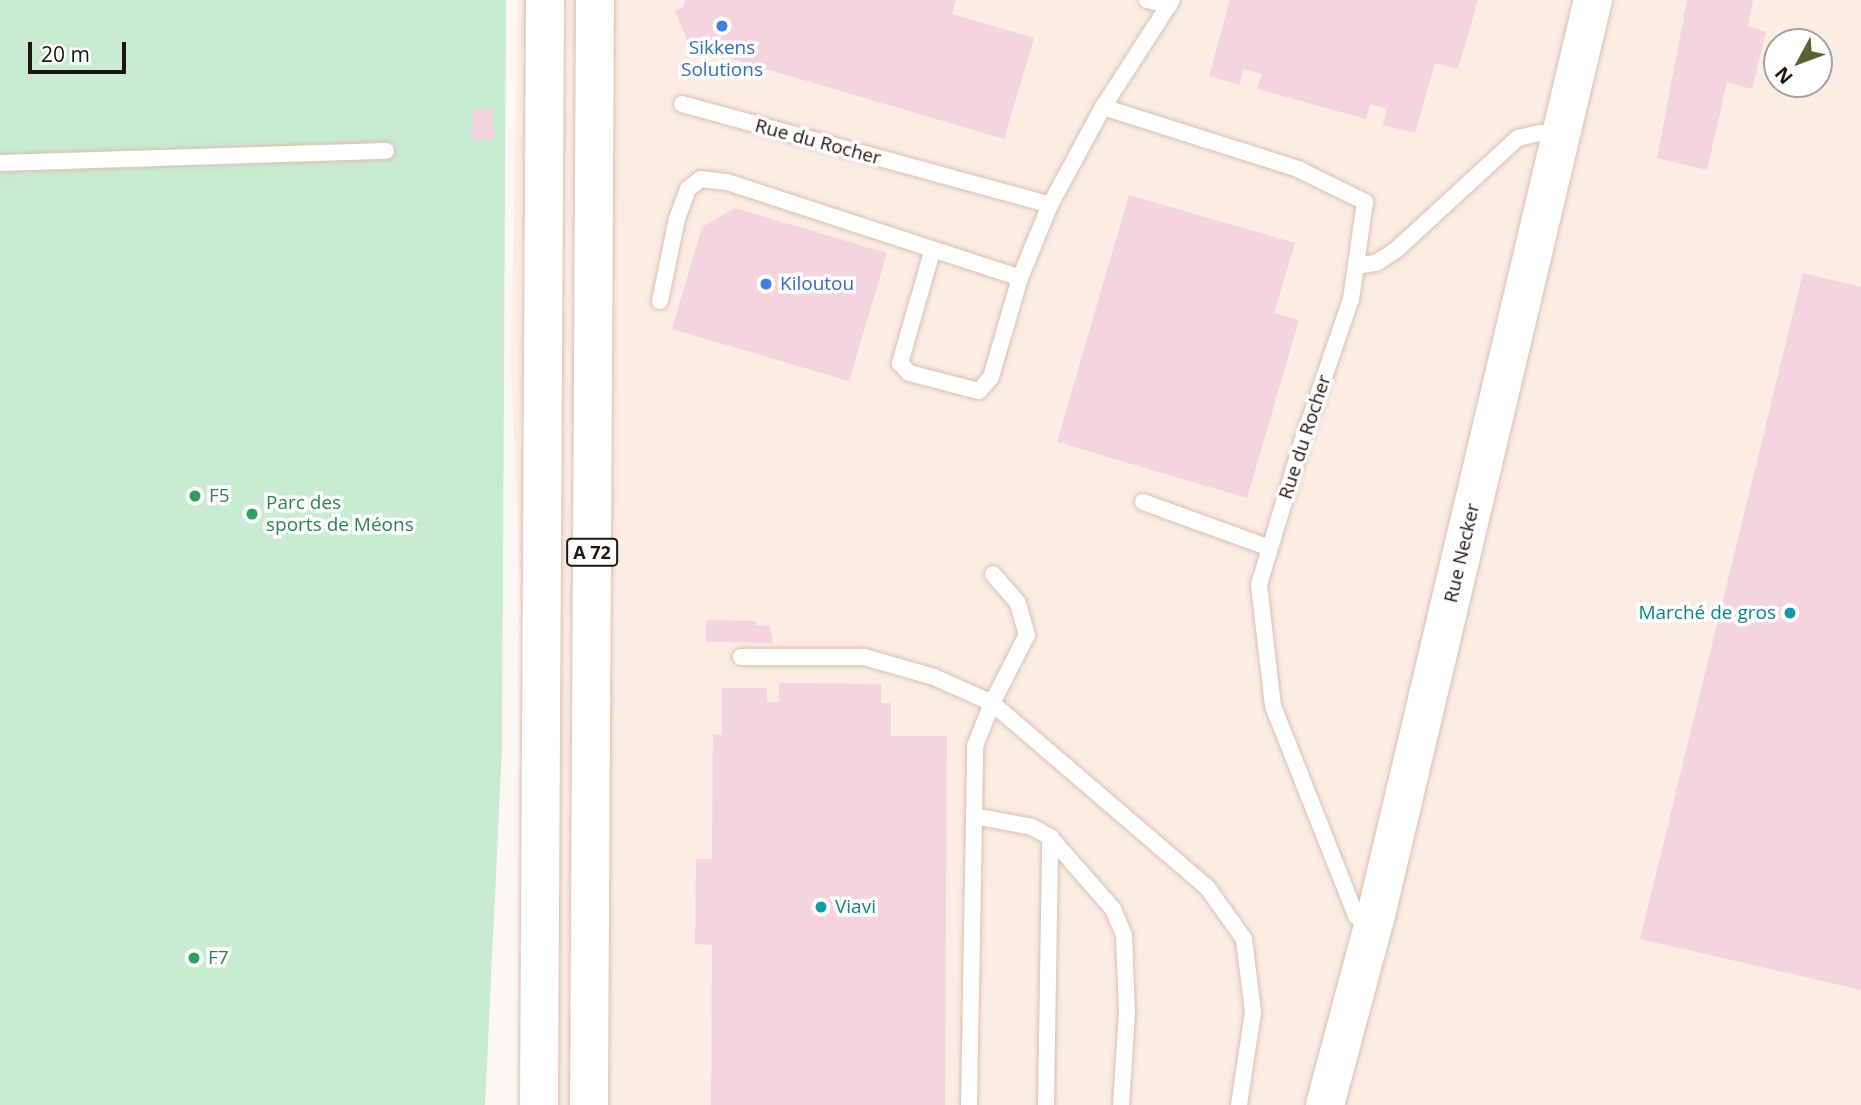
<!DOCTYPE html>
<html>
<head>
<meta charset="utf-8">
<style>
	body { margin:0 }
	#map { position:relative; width:1861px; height:1105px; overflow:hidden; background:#fdf7f4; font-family:"Open Sans",sans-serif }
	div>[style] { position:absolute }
	.built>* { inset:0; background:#fbece4 }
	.green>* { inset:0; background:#c8ebd1 }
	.building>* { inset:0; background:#f4d4df }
	.roads { filter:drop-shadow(0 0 2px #dabfb0) drop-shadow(0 0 2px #dabfb0) }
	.service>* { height:16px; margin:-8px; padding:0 8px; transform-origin:8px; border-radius:8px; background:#fff }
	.secondary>* { height:38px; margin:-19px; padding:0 19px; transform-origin:19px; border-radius:19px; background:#fff }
	.motorway>* { height:38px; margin:-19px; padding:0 19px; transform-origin:19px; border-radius:19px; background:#fff }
	.dots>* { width:19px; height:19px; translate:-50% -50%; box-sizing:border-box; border:4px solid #fff; border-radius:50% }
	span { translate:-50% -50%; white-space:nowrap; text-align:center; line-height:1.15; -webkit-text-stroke:7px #fff; paint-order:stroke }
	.shield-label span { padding:2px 5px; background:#fff; border:2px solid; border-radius:5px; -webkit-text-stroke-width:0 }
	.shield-label { font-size:18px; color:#1f1510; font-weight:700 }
	.shop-label { font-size:19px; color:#366cbe }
	.left { translate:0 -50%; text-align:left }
	.street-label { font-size:19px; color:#1f1510 }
	.leisure-label { font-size:19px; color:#27864d }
	.culture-label { font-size:19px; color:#0d838f }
	.right { translate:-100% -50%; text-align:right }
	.north { position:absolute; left:1763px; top:28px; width:70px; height:70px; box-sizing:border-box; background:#fff; border:2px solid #a5a19f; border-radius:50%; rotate:229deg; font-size:19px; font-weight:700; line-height:28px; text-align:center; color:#1f1510 }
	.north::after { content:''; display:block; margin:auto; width:24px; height:32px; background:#5d612f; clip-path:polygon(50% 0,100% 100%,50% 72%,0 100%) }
	.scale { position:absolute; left:28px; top:42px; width:98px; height:32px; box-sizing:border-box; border:4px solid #1f1510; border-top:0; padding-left:9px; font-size:21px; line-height:24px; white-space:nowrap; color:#1f1510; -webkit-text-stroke:5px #fff; paint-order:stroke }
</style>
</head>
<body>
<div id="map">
	<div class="built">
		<i style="clip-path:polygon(evenodd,518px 0,1861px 0,1861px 1105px,541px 1105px,511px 363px,518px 0,1777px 42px,1819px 42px,1819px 84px,1777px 84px,1777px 42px)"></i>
	</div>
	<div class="green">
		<i style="clip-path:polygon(0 0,506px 0,502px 749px,485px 1105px,0 1105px)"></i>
	</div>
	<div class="building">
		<i style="clip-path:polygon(685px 0,956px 0,952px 14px,1034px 38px,1004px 139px,702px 50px,693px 54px,675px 11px,683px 8px)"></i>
		<i style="clip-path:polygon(1230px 0,1478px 0,1458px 69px,1435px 63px,1415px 133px,1383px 125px,1387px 109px,1370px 104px,1366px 119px,1257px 89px,1262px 74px,1244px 69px,1239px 85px,1209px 76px)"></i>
		<i style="clip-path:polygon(1687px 0,1753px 0,1748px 26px,1766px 32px,1752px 89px,1727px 82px,1707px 170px,1657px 158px)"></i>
		<i style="clip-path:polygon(473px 109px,492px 110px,494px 140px,472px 139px)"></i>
		<i style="clip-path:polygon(1129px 195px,1295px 243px,1274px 313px,1299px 320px,1247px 498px,1057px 442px)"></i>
		<i style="clip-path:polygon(735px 208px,887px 253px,849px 381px,672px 329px,702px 227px)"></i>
		<i style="clip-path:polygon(1803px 273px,1861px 287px,1861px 990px,1640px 939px)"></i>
		<i style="clip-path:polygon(706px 620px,757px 621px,756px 625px,770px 626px,773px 643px,706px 642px)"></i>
		<i style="clip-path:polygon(779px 683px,881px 684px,881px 703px,891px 703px,891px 736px,947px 736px,945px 1105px,711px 1105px,712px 945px,695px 944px,696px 859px,712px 859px,713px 734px,722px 735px,722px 688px,767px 688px,767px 702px,779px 702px)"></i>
	</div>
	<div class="roads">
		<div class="service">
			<i style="left:1147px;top:0;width:23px;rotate:13deg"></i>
			<i style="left:1172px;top:0;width:127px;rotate:122.8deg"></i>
			<i style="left:1103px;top:107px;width:205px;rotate:17.6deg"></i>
			<i style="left:1298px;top:169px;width:75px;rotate:26.2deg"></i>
			<i style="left:1365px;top:202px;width:98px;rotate:98.2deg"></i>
			<i style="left:1351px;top:299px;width:148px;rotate:108.9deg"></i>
			<i style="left:1303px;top:439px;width:152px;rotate:106.8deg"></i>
			<i style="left:1259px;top:585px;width:122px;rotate:83.4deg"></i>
			<i style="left:1273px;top:706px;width:226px;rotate:68.4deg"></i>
			<i style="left:1356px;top:916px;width:19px;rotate:9deg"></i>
			<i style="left:682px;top:104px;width:382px;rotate:15.3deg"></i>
			<i style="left:1050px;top:205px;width:111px;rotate:-61.6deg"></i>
			<i style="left:0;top:163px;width:386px;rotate:-1.8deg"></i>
			<i style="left:932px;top:252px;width:116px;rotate:106.1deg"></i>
			<i style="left:900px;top:363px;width:13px;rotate:48deg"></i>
			<i style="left:909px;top:373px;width:72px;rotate:14.4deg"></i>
			<i style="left:979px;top:391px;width:18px;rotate:-49deg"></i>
			<i style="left:991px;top:377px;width:103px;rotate:-73.7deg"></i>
			<i style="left:1020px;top:278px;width:79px;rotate:-67.7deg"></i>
			<i style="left:1356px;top:266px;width:20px;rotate:-9deg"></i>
			<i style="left:1376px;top:263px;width:24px;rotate:-33deg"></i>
			<i style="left:1396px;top:250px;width:166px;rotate:-42.6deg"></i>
			<i style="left:1518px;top:138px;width:23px;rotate:-13deg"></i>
			<i style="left:1540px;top:133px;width:21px;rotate:8deg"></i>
			<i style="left:660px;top:301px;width:84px;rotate:-78.3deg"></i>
			<i style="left:677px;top:219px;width:32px;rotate:-70deg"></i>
			<i style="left:688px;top:189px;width:16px;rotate:-38deg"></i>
			<i style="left:701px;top:179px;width:26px;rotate:7deg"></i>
			<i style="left:727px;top:182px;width:308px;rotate:18.1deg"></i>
			<i style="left:1143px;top:502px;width:135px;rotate:19.9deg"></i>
			<i style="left:741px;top:657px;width:123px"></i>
			<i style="left:864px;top:657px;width:73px;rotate:15.9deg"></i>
			<i style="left:934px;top:677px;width:64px;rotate:24.1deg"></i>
			<i style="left:992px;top:703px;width:76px;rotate:-62.8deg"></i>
			<i style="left:1027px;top:635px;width:33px;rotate:-106deg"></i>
			<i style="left:1018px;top:603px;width:38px;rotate:-131deg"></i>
			<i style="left:974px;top:816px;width:59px;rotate:10.7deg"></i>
			<i style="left:1032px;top:827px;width:21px;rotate:29deg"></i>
			<i style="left:1050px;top:837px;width:96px;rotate:48.8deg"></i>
			<i style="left:1113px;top:909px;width:28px;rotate:67deg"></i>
			<i style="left:1124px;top:935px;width:77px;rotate:87.8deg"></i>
			<i style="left:1127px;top:1012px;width:93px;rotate:93.7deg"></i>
			<i style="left:969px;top:1105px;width:359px;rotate:-89deg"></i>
			<i style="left:975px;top:746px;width:46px;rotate:-68.4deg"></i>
			<i style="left:992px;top:703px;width:283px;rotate:40.6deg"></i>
			<i style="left:1207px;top:887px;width:64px;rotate:54.6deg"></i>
			<i style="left:1244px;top:939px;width:74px;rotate:83deg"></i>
			<i style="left:1253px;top:1012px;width:94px;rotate:98.6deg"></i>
			<i style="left:1046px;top:1105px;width:268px;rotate:-89.1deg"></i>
		</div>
		<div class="secondary">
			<i style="left:1325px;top:1105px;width:193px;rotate:-75deg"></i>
			<i style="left:1375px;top:919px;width:945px;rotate:-76.66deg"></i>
		</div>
		<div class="motorway">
			<i style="left:539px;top:1105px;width:1105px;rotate:-89.69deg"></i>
			<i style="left:589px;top:1105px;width:1105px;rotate:-89.69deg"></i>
		</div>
	</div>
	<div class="dots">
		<i style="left:722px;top:26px;background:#3f7fe0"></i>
		<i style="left:766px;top:284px;background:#3f7fe0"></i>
		<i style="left:195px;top:496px;background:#2e9e5b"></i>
		<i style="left:252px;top:514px;background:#2e9e5b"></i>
		<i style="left:1790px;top:613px;background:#0f9aa8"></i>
		<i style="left:821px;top:907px;background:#0f9aa8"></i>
		<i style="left:194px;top:958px;background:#2e9e5b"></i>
	</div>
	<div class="shield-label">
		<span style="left:592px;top:552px">A 72</span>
	</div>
	<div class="shop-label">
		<span style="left:722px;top:59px">Sikkens<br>Solutions</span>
		<span class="left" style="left:780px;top:284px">Kiloutou</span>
	</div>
	<div class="street-label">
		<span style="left:818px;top:142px;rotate:15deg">Rue du Rocher</span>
		<span style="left:1305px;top:437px;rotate:-72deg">Rue du Rocher</span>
		<span style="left:1462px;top:553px;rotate:-77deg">Rue Necker</span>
	</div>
	<div class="leisure-label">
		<span class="left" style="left:209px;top:496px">F5</span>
		<span class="left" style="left:266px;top:514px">Parc des<br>sports de Méons</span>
		<span class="left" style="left:208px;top:958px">F7</span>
	</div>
	<div class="culture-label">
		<span class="right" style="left:1776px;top:613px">Marché de gros</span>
		<span class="left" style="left:835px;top:907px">Viavi</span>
	</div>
	<div class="north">N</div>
	<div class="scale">20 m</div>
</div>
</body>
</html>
